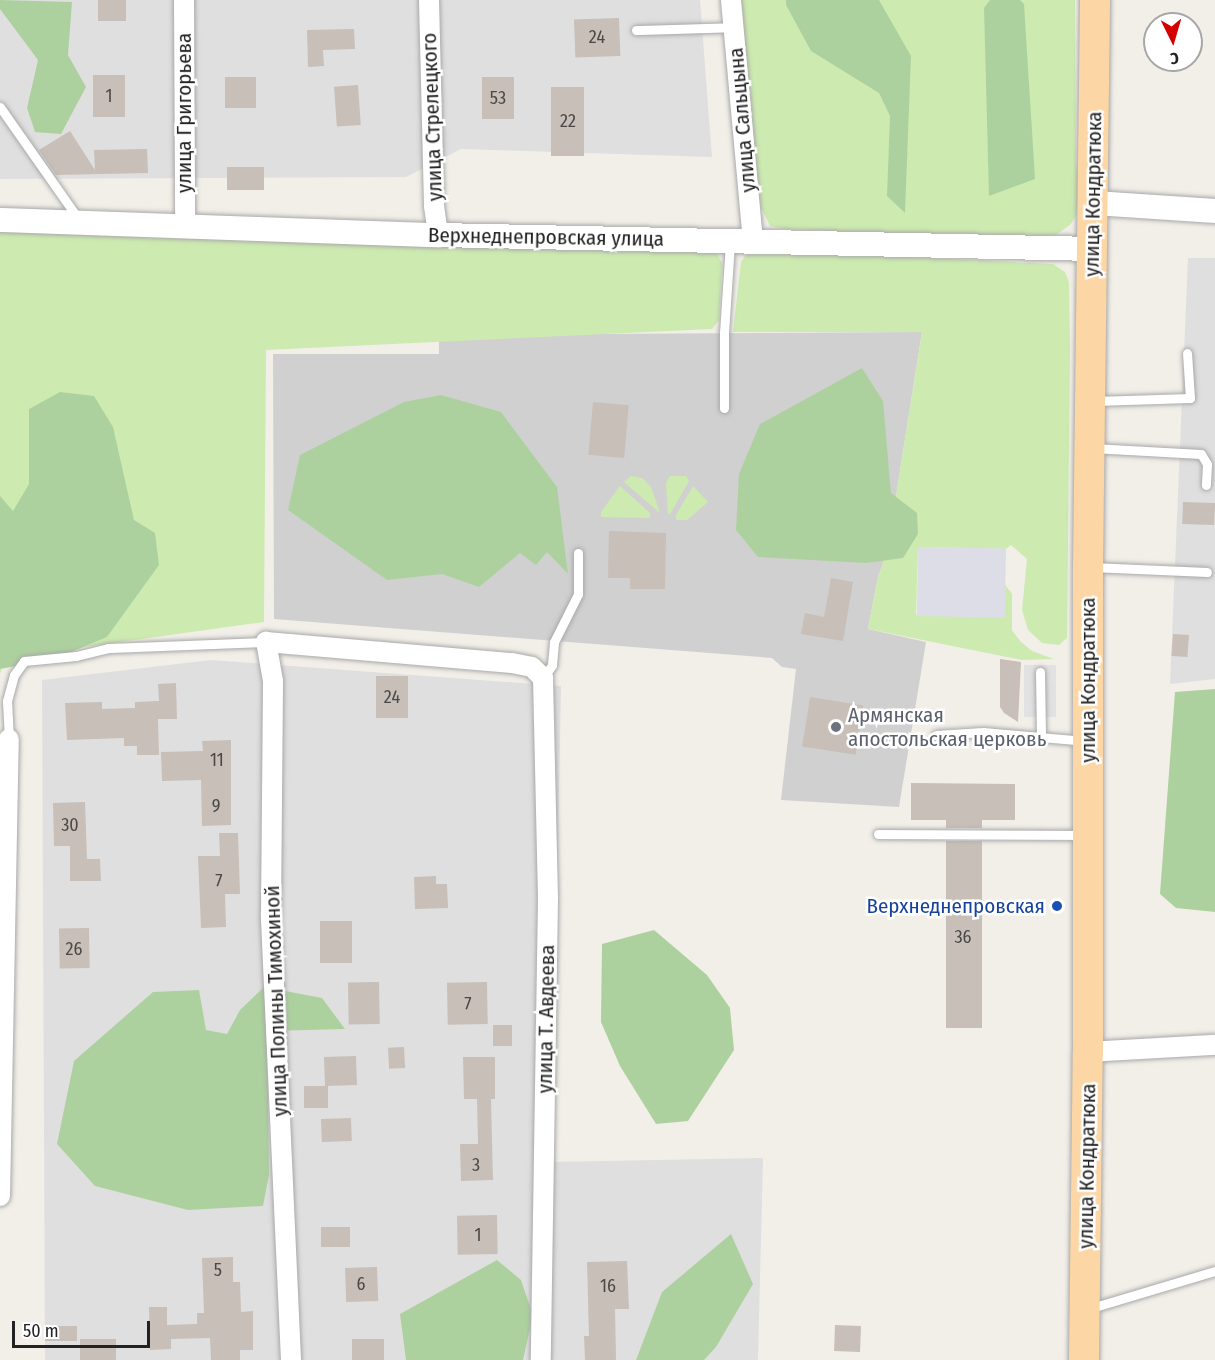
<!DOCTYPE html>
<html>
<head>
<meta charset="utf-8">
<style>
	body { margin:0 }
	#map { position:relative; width:1215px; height:1360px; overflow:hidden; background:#f2efe9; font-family:"Fira Sans Condensed",sans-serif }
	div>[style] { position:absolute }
	.residential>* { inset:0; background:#e0dfdf }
	.religious>* { inset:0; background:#d0d0d0 }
	.grass>* { inset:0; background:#cdebb0 }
	.forest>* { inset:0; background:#add19e }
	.parking>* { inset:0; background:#e2e2e2; transform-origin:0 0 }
	.plaza>* { inset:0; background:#dddde8; transform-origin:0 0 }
	.building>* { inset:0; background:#c7bfb8; transform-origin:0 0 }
	.roads { filter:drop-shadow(0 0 2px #a9a9a9) drop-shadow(0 0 2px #a9a9a9) }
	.service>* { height:9px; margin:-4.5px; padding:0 4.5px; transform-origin:4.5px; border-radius:4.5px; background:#fff }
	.minor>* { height:20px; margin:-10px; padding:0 10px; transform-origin:10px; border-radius:10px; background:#fff }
	.tertiary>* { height:24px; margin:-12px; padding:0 12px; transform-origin:12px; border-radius:12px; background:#fff }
	.primary>* { height:30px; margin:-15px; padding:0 15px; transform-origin:15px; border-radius:15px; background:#fcd6a4 }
	.dots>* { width:16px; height:16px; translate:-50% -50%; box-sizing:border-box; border:3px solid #fff; border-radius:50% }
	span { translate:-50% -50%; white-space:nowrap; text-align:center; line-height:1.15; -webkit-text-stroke:5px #fff; paint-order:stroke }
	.number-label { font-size:18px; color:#4b4948 }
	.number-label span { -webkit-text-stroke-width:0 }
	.street-label { font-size:21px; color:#222 }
	.worship-label { font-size:21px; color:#5b616d }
	.left { translate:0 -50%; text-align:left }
	.transit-label { font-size:21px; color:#164399 }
	.right { translate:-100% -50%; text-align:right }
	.north { position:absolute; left:1143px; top:12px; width:60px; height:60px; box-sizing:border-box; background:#fff; border:2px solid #a7a7a7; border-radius:50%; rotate:175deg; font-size:16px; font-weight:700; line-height:24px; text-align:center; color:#222 }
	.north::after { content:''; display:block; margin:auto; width:21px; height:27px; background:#d40000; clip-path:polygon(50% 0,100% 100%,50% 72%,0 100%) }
	.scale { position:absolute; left:12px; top:1321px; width:138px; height:27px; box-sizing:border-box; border:3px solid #222; border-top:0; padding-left:8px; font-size:18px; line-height:21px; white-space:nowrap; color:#222; -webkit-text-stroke:4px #fff; paint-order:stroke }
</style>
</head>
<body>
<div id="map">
	<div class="residential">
		<i style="clip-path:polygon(0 0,700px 0,712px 157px,461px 149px,406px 177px,0 179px)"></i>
		<i style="clip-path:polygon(1188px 258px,1215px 258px,1215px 679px,1170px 684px)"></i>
		<i style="clip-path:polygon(211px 660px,561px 686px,552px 1162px,763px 1158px,758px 1360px,45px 1360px,42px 680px)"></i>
	</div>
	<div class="religious">
		<i style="clip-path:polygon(922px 332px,887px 553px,878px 577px,868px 629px,926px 642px,899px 807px,781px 800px,796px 669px,782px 667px,772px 658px,274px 619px,273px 354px,439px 354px,439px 335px)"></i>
	</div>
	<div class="grass">
		<i style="clip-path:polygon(739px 0,1075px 0,1076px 164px,1081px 190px,1080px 210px,1070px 225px,1053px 237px,1034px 240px,786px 229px,770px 226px,759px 203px)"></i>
		<i style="clip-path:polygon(0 226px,716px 251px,722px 263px,719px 320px,712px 329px,266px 350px,264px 622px,5px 658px,0 674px)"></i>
		<i style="clip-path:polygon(755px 250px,1053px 264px,1065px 272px,1069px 282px,1070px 349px,1067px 638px,1059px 645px,1042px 643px,1028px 630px,1022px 610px,1027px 559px,1011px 545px,1006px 549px,918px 547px,916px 615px,1003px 617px,1004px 583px,1012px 594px,1012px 630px,1020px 641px,1032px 651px,1054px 659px,1022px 660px,868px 629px,878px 577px,887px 553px,922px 332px,733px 332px,741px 262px,746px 255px)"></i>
		<i style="clip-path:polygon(631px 476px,642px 478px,651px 487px,660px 513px,624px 482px)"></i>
		<i style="clip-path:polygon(670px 476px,686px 476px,689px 481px,670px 514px,668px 514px,666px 483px)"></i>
		<i style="clip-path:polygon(620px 486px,650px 513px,650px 518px,601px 517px,601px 512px)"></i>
		<i style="clip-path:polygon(693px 486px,708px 502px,687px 520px,676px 520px,676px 515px)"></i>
	</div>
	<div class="forest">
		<i style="clip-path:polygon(0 0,72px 2px,68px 55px,86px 87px,61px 134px,35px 132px,27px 108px,38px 60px,0 9px)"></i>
		<i style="clip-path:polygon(786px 0,879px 0,911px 56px,905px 213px,887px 196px,890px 116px,879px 93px,811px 51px,786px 5px)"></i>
		<i style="clip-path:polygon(990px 0,1020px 0,1024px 4px,1035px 179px,989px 196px,984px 8px)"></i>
		<i style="clip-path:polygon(862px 368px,883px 401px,891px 493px,917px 513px,918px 534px,903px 558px,866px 563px,758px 557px,736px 530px,739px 474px,760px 424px)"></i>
		<i style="clip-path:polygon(60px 392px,94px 396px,113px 427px,134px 520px,155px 533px,159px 565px,107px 637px,54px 659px,0 669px,0 496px,13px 511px,29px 484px,29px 409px)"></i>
		<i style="clip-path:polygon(441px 395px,501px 412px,557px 487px,568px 574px,547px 552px,536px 565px,520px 553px,479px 587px,442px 574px,387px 580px,288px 510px,300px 455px,404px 402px)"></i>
		<i style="clip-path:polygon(1215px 689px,1215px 912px,1176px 908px,1160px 894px,1175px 692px)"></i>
		<i style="clip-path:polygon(654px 930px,707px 975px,730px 1008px,734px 1050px,688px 1121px,656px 1124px,620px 1066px,601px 1022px,602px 944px)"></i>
		<i style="clip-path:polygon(264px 987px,322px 998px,345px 1029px,267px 1031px,269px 1175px,263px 1206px,188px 1210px,95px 1186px,57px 1144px,74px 1061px,153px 992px,199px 990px,206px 1030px,227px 1034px,240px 1010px)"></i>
		<i style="clip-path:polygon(731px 1234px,753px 1284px,716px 1347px,704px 1360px,636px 1360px,662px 1292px)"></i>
		<i style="clip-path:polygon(497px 1260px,521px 1280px,533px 1315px,523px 1360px,406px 1360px,400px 1314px)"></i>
	</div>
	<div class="parking">
		<i style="left:1024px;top:665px;width:32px;height:52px"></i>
	</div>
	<div class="plaza">
		<i style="left:918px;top:547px;width:88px;height:69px;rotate:1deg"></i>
	</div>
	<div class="building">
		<i style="left:98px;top:0;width:28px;height:21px"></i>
		<i style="left:619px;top:18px;width:38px;height:45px;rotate:88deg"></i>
		<i style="clip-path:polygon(354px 29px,355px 49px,323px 50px,324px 66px,308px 67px,307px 30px)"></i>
		<i style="left:93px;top:75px;width:32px;height:42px"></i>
		<i style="left:225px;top:77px;width:31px;height:31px"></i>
		<i style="left:482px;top:77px;width:32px;height:42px"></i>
		<i style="left:358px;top:85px;width:40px;height:24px;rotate:86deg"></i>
		<i style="left:551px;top:87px;width:33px;height:69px"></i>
		<i style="clip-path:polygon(70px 131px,95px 170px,94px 150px,147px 149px,148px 173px,56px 175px,39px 150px)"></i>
		<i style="left:264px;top:167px;width:23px;height:37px;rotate:90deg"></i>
		<i style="left:593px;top:402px;width:36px;height:53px;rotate:5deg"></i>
		<i style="left:1183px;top:502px;width:32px;height:22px;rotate:2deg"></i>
		<i style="clip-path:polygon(609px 531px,666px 533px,665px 589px,630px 589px,630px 578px,608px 578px)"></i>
		<i style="clip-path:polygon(831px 578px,853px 582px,843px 641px,801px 634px,805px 613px,824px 617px)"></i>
		<i style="left:1173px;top:634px;width:16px;height:22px;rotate:4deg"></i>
		<i style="clip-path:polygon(1000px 659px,1021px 662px,1018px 722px,1004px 713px,1000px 707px)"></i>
		<i style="left:408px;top:676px;width:42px;height:32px;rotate:90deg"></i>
		<i style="clip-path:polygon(176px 683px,177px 719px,158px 719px,159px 755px,137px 755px,137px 746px,124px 746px,124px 738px,67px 740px,65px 703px,102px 702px,102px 709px,135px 708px,135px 702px,159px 701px,158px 684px)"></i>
		<i style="left:810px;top:697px;width:54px;height:50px;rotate:9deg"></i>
		<i style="clip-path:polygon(231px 740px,231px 825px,202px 826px,201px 780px,162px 781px,161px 752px,203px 751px,202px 741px)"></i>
		<i style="clip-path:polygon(911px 783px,1015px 784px,1015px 820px,982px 820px,982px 828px,946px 828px,946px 820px,911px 820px)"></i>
		<i style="clip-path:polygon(85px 802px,87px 859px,100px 859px,101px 881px,70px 881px,70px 846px,54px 846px,53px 803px)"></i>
		<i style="clip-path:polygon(219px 833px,238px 833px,240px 894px,225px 894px,226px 927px,201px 928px,198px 856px,220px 856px)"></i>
		<i style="left:946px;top:841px;width:36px;height:187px"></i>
		<i style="clip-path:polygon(436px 876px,436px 884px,447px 884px,448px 908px,415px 909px,414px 877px)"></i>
		<i style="left:320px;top:921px;width:32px;height:42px"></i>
		<i style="left:89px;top:928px;width:40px;height:30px;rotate:89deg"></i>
		<i style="left:379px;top:982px;width:42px;height:31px;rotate:89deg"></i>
		<i style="left:487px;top:982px;width:42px;height:40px;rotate:89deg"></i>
		<i style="left:512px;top:1025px;width:21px;height:19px;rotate:90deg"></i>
		<i style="left:404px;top:1047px;width:21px;height:16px;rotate:87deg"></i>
		<i style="left:356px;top:1056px;width:29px;height:32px;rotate:88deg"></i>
		<i style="clip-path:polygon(463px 1057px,495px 1057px,495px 1099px,491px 1099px,493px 1180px,461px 1181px,460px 1144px,478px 1144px,477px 1099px,464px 1099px)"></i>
		<i style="left:328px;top:1086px;width:22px;height:24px;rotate:90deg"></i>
		<i style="left:351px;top:1118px;width:23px;height:30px;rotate:88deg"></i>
		<i style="left:497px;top:1215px;width:39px;height:40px;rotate:89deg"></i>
		<i style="left:350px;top:1227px;width:20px;height:29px;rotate:90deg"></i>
		<i style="clip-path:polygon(233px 1257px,233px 1282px,240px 1282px,241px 1312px,253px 1311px,253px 1350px,240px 1350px,240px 1360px,211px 1360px,210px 1338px,171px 1339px,171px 1349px,150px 1350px,149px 1307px,167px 1307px,167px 1325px,197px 1324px,197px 1313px,204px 1313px,202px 1258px)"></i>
		<i style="clip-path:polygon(627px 1261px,629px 1309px,615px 1309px,616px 1360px,585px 1360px,584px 1336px,589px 1336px,587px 1262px)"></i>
		<i style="left:377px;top:1267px;width:34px;height:32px;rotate:88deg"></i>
		<i style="left:835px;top:1325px;width:26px;height:26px;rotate:2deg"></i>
		<i style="left:77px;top:1326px;width:15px;height:32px;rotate:90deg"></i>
		<i style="left:116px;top:1339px;width:21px;height:36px;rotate:90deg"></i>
		<i style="left:384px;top:1339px;width:21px;height:32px;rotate:90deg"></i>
	</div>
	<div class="roads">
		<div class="service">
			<i style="left:636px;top:30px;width:99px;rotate:-1.7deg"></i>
			<i style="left:0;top:107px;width:138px;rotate:55deg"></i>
			<i style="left:1095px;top:401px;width:95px;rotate:-1.8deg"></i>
			<i style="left:1190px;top:398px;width:45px;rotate:-93.8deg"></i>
			<i style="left:724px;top:408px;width:75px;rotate:-90deg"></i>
			<i style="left:724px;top:333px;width:90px;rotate:-86.2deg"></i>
			<i style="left:1092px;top:448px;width:109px;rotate:3.2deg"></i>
			<i style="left:1201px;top:454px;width:12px;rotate:59deg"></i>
			<i style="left:1207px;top:464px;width:21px;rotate:93deg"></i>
			<i style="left:1091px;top:567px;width:116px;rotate:2.5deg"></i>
			<i style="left:1040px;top:672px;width:65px;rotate:89.1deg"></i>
			<i style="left:543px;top:678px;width:16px;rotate:-55deg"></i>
			<i style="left:552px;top:665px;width:23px;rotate:-85deg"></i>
			<i style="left:554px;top:642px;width:54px;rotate:-63.4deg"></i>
			<i style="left:578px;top:594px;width:41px;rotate:-90deg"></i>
			<i style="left:936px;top:735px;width:47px;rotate:-3.7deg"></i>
			<i style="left:983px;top:732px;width:102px;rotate:5deg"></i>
			<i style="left:9px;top:739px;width:38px;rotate:-93deg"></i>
			<i style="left:7px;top:701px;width:27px;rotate:-75deg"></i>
			<i style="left:14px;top:675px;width:17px;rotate:-54deg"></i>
			<i style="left:24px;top:661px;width:52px;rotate:-5.5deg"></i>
			<i style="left:76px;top:656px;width:33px;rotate:-14deg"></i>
			<i style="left:108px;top:648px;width:158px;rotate:-2.2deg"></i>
			<i style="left:878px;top:834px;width:206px;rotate:0.3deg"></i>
			<i style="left:1088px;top:1309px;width:133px;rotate:-16.7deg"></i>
		</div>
		<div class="minor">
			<i style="left:184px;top:0;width:225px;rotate:89.7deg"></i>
			<i style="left:429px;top:0;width:206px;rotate:88.6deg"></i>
			<i style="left:434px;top:206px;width:29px;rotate:82deg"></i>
			<i style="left:731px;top:0;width:241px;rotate:84.8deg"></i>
			<i style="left:1088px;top:1052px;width:127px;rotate:-3.2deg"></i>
			<i style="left:0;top:1196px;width:457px;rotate:-88.9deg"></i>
			<i style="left:291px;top:1360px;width:447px;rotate:-92.6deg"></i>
			<i style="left:271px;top:913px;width:232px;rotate:-89.5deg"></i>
			<i style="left:273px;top:681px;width:40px;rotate:-100deg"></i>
			<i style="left:266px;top:642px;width:247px;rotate:4.9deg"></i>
			<i style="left:512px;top:663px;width:20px;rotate:11deg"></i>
			<i style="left:532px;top:667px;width:16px;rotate:45deg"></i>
			<i style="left:543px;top:678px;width:220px;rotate:88.7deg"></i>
			<i style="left:548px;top:898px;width:462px;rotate:90.9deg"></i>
		</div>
		<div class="tertiary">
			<i style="left:1095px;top:203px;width:120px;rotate:3.8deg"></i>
			<i style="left:0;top:220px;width:438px;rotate:2deg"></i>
			<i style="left:438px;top:235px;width:655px;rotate:1.22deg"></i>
		</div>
		<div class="primary">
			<i style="left:1084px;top:1360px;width:308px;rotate:-89.3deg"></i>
			<i style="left:1088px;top:1052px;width:485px;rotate:-90deg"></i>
			<i style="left:1088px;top:567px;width:567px;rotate:-89.29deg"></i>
		</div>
	</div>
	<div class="dots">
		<i style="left:836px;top:727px;background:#6b7280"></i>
		<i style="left:1057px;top:906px;background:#1a4fb4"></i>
	</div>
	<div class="number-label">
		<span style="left:597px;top:37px">24</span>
		<span style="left:109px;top:96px">1</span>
		<span style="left:498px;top:98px">53</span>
		<span style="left:568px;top:121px">22</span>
		<span style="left:392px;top:697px">24</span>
		<span style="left:217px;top:760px">11</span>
		<span style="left:216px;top:806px">9</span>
		<span style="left:70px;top:825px">30</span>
		<span style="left:219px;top:881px">7</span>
		<span style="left:963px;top:937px">36</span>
		<span style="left:74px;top:949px">26</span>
		<span style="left:468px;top:1004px">7</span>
		<span style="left:476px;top:1165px">3</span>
		<span style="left:478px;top:1235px">1</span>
		<span style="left:218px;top:1270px">5</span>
		<span style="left:361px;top:1284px">6</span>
		<span style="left:608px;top:1286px">16</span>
	</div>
	<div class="street-label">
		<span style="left:184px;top:113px;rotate:-90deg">улица Григорьева</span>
		<span style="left:432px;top:117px;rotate:-92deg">улица Стрелецкого</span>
		<span style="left:742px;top:120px;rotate:-95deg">улица Сальцына</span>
		<span style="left:1093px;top:194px;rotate:-89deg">улица Кондратюка</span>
		<span style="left:546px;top:237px;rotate:1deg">Верхнеднепровская улица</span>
		<span style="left:1088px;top:680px;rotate:-90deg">улица Кондратюка</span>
		<span style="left:276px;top:1001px;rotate:-92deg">улица Полины Тимохиной</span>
		<span style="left:546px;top:1019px;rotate:-89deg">улица Т. Авдеева</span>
		<span style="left:1087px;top:1166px;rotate:-89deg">улица Кондратюка</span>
	</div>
	<div class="worship-label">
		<span class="left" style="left:848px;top:727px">Армянская<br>апостольская церковь</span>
	</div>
	<div class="transit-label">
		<span class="right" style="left:1045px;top:906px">Верхнеднепровская</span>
	</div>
	<div class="north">С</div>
	<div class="scale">50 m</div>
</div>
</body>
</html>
